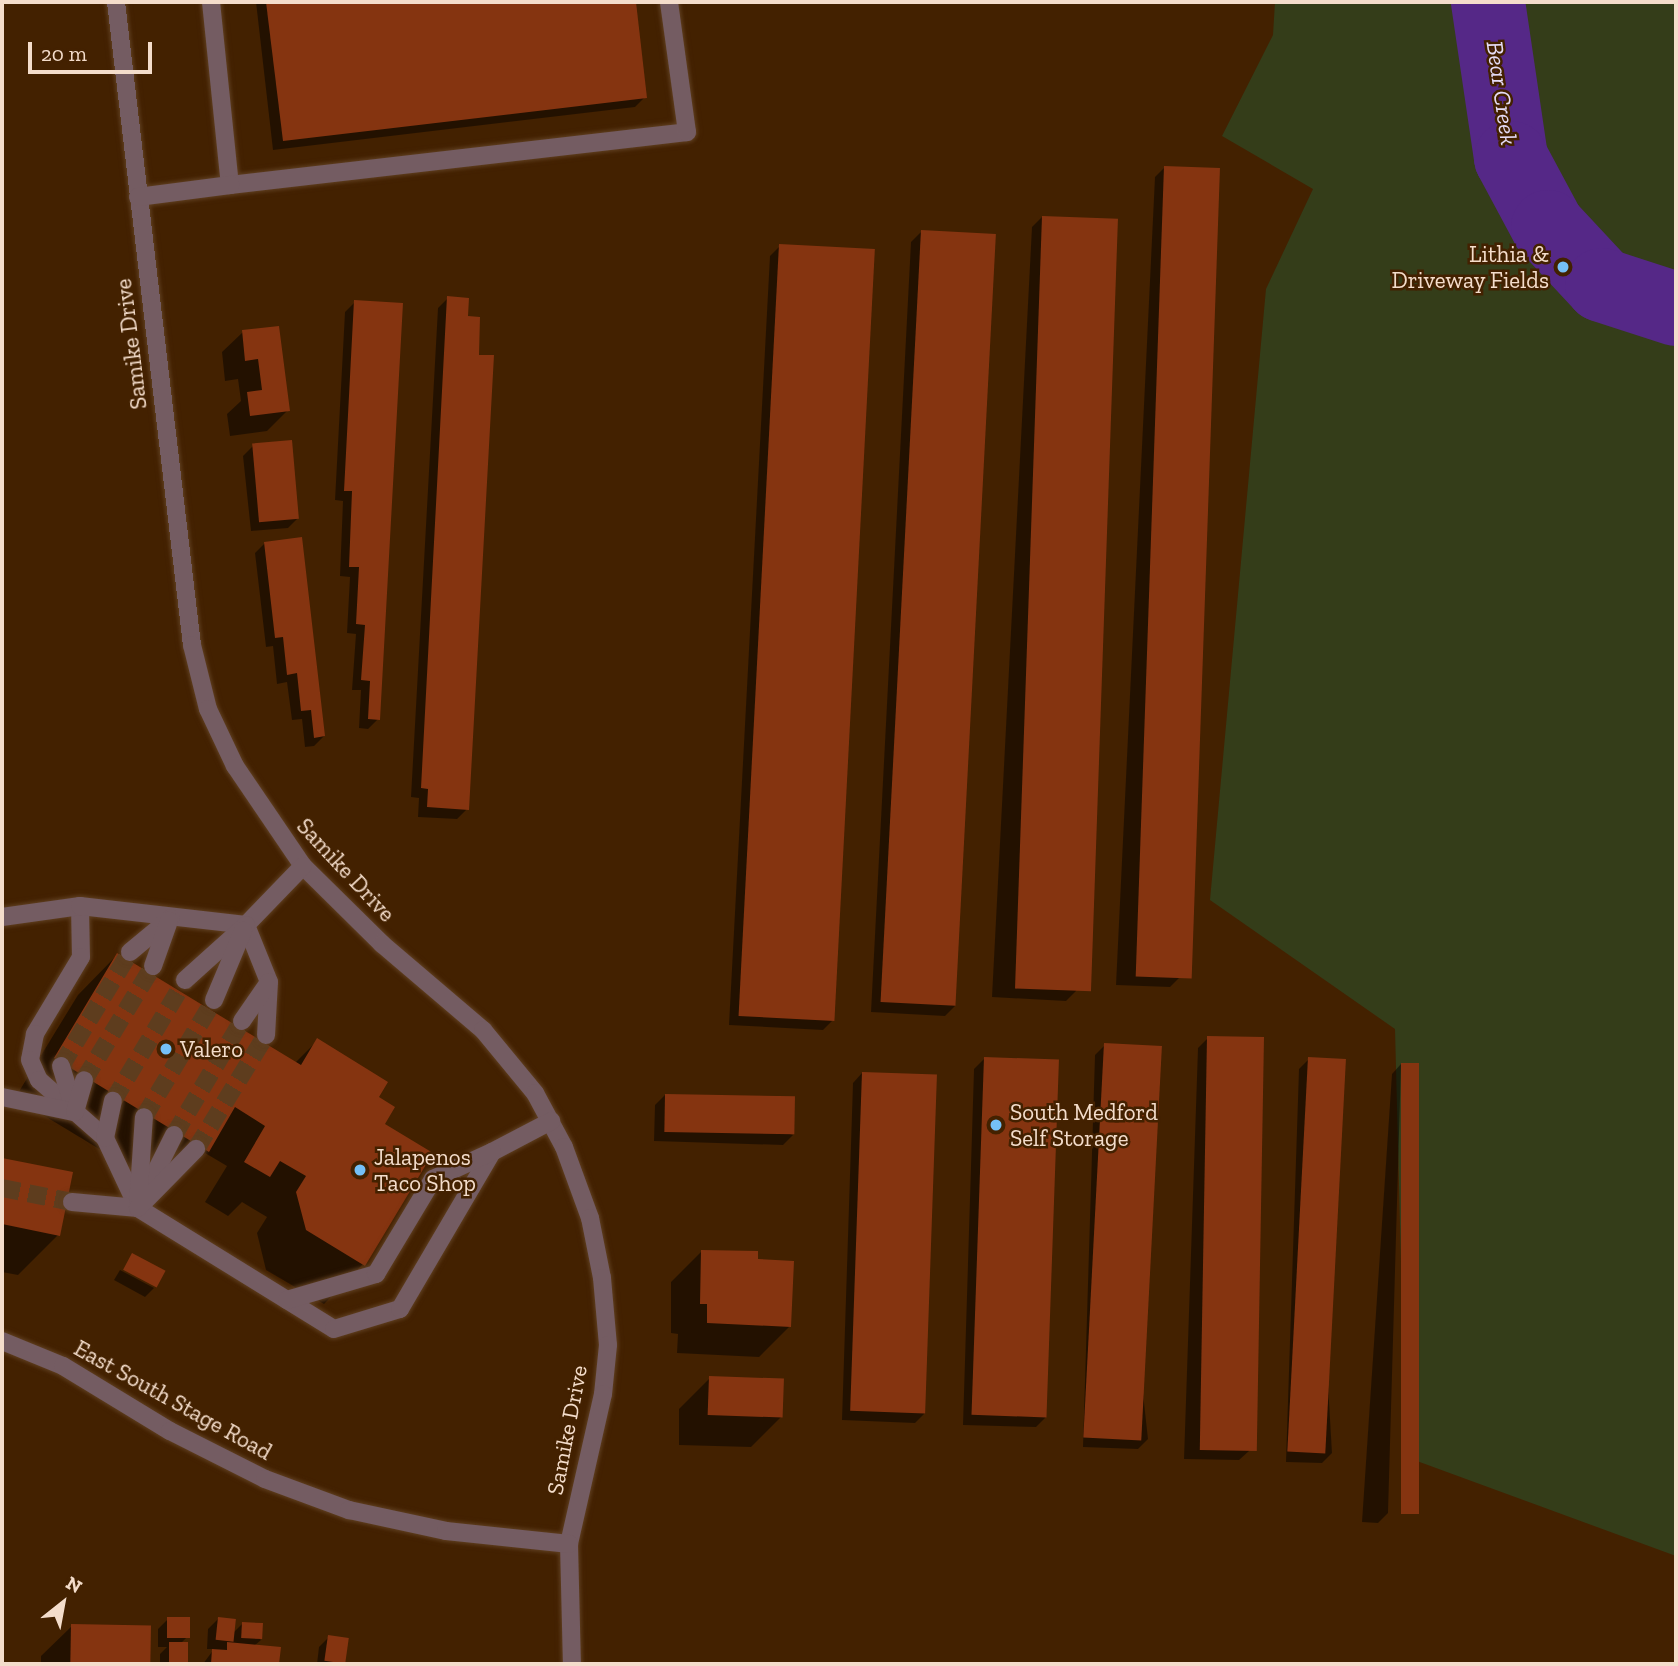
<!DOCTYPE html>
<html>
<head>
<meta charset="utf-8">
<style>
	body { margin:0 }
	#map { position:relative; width:1678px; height:1666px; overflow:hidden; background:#432100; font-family:"Zilla Slab",serif }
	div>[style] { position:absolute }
	.green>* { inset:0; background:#343d19 }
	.shadow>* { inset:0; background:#0007 }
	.river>* { height:74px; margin:-37px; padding:0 37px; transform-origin:37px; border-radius:37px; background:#552887 }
	.building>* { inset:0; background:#853410; transform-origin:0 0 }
	.minor-tunnel>* { height:18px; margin-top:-9px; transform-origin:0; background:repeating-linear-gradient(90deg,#5e3d1e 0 18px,transparent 0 27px) }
	.roads { filter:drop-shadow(0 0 2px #5f3f20) drop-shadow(0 0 2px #5f3f20) }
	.minor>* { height:18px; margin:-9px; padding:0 9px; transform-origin:9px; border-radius:9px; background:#745c62 }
	.dots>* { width:19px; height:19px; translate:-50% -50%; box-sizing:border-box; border:4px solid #432100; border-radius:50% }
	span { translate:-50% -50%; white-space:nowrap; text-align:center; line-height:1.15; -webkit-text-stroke:5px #432100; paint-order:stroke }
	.poi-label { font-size:23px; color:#f4ddcb }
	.right { translate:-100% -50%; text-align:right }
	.left { translate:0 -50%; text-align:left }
	.street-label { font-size:23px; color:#f4ddcb }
	.water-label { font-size:24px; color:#e5dcf6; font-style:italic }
	.frame { position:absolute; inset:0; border:4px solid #f4ddcb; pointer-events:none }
	.north { position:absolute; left:28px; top:1568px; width:70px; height:70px; -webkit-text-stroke:5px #432100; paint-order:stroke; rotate:31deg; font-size:19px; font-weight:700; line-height:28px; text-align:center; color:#f4ddcb }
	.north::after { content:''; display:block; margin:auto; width:24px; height:32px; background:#f4ddcb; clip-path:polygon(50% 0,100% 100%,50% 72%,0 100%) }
	.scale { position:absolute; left:28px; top:42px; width:124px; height:32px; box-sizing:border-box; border:4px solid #f4ddcb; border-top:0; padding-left:9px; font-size:21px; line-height:24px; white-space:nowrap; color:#f4ddcb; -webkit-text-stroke:5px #432100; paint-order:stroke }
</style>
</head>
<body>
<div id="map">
	<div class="green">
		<i style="clip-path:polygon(1275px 2px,1676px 2px,1676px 1556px,1406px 1457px,1395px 1029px,1210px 900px,1266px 289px,1313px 189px,1222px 136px,1273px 35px)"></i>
	</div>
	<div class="shadow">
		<i style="clip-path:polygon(256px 2px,634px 2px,645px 97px,635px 107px,273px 150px)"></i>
		<i style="clip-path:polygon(1165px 167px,1180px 977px,1170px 987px,1116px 985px,1155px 177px)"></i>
		<i style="clip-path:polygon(1042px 217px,1076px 991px,1066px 1001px,992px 997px,1032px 227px)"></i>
		<i style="clip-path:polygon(921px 232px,955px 1006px,945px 1016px,871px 1012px,911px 242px)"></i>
		<i style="clip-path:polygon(780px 246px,833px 1020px,823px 1030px,729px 1025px,770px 256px)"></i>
		<i style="clip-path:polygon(448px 298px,467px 809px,457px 819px,418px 817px,419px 798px,411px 797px,438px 308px)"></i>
		<i style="clip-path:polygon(355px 302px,378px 719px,368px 729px,359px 728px,361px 690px,352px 690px,356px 634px,347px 633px,350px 577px,340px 576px,343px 501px,335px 500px,345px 312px)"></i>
		<i style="clip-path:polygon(243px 332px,288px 410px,267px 431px,230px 436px,227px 414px,241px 401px,238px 379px,225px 381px,222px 352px)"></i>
		<i style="clip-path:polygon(253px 446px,298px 518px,288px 528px,251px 531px,243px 456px)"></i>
		<i style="clip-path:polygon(265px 543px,324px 736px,314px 746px,305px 747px,302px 719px,292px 720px,287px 682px,277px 684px,273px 646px,266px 647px,255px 553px)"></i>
		<i style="clip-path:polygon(117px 955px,295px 1063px,318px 1040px,376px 1098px,363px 1264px,324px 1304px,266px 1270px,257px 1233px,267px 1217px,242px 1202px,228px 1216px,205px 1202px,227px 1166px,205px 1153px,167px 1190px,15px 1098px,78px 995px)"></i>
		<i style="clip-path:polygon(1208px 1038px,1249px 1451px,1239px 1460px,1184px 1459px,1198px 1048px)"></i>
		<i style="clip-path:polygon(1105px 1045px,1148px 1439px,1138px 1449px,1083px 1447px,1095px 1055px)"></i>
		<i style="clip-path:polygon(984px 1059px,1046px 1417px,1036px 1427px,963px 1425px,974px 1069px)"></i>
		<i style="clip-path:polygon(1309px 1059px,1332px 1453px,1322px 1463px,1286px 1462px,1299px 1069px)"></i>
		<i style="clip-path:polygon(1401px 1064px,1388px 1513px,1378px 1523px,1362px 1522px,1392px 1074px)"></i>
		<i style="clip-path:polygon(862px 1073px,925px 1413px,915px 1423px,842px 1420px,853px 1083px)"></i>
		<i style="clip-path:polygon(665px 1095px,793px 1135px,783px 1145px,654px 1141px,655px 1105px)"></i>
		<i style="clip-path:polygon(2px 1159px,71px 1173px,58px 1235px,18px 1275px,2px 1272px)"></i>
		<i style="clip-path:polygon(702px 1251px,756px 1261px,790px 1326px,759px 1357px,677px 1353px,678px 1334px,671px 1333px,671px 1282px)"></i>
		<i style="clip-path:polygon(120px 1270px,154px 1288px,145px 1297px,114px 1280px)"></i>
		<i style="clip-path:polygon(710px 1378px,782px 1416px,751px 1447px,679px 1445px,679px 1409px)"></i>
		<i style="clip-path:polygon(168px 1619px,187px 1637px,180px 1644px,186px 1664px,160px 1664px,160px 1654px,167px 1647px,158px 1647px,158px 1629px)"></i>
		<i style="clip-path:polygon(218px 1619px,233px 1633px,243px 1623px,261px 1640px,254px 1646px,279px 1648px,278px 1664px,203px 1664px,214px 1649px,207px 1649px,208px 1629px)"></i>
		<i style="clip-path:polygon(72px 1626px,149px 1627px,149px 1664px,41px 1664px,41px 1656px)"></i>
		<i style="clip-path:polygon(329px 1637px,344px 1663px,343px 1664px,317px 1664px,319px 1647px)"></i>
	</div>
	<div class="river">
		<i style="left:1488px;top:2px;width:158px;rotate:81.6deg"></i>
		<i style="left:1511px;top:158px;width:78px;rotate:61.8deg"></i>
		<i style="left:1548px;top:227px;width:79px;rotate:47deg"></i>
		<i style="left:1602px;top:285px;width:78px;rotate:18deg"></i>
	</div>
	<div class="building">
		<i style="clip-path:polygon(266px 2px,636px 2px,647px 98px,283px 141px)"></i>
		<i style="left:1164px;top:166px;width:56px;height:811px;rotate:2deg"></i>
		<i style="left:1042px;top:216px;width:76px;height:773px;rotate:2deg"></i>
		<i style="left:921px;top:230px;width:75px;height:773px;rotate:3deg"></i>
		<i style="left:779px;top:244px;width:96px;height:773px;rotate:3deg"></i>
		<i style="clip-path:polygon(447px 296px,469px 298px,468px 316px,480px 317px,479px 355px,494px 355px,469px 810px,427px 807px,428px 789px,421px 788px)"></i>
		<i style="clip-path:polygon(354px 300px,403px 303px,380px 720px,368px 719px,370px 681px,361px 680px,365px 625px,356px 624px,359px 567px,349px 567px,352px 491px,344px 491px)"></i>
		<i style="clip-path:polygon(279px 326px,290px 411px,250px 416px,247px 392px,262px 390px,258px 359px,245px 361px,242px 330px)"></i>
		<i style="left:292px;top:440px;width:79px;height:40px;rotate:85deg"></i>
		<i style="clip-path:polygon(302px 537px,325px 736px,314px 738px,311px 710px,301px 711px,297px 673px,287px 675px,283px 637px,275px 638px,264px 542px)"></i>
		<i style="clip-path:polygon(117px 953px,301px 1065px,317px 1038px,388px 1082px,379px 1097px,395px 1107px,385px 1124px,433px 1153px,365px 1266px,306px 1230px,296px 1192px,306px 1176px,280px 1161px,270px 1177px,244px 1162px,265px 1126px,235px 1107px,209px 1152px,54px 1058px)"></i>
		<i style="left:1207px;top:1036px;width:57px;height:414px;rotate:1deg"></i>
		<i style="left:1104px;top:1043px;width:58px;height:395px;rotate:3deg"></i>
		<i style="left:984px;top:1057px;width:75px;height:358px;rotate:2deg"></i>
		<i style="left:1308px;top:1057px;width:38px;height:395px;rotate:3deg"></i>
		<i style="left:1401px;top:1063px;width:18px;height:451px"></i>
		<i style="left:862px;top:1072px;width:75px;height:339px;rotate:2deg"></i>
		<i style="left:665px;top:1094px;width:130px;height:38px;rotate:1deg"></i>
		<i style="clip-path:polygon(2px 1158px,73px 1172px,60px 1236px,2px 1224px)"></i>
		<i style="clip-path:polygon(701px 1250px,758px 1251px,758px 1259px,794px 1261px,791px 1327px,707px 1323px,707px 1304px,700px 1304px)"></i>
		<i style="left:132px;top:1253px;width:38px;height:19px;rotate:28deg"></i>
		<i style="left:709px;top:1376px;width:75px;height:39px;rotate:2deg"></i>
		<i style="left:167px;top:1617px;width:23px;height:21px"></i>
		<i style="left:218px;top:1617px;width:18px;height:23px;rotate:6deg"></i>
		<i style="left:242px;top:1622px;width:21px;height:16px;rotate:3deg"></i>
		<i style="left:71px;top:1624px;width:80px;height:40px;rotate:1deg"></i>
		<i style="left:328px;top:1635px;width:21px;height:26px;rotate:8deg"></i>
		<i style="left:169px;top:1642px;width:19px;height:21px"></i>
		<i style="clip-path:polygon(227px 1642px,281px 1647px,279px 1664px,211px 1664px,212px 1649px,227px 1650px)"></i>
	</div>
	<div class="minor-tunnel">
		<i style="left:61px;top:1066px;width:133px;rotate:-58.8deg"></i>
		<i style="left:84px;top:1080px;width:133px;rotate:-58.8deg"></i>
		<i style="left:113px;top:1101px;width:141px;rotate:-59.2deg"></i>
		<i style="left:144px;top:1117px;width:136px;rotate:-59.1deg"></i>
		<i style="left:174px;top:1135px;width:133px;rotate:-59.2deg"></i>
		<i style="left:196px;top:1149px;width:134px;rotate:-58.4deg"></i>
		<i style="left:2px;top:1188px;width:71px;rotate:11.3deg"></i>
	</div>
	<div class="roads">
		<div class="minor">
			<i style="left:116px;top:2px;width:647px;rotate:83.26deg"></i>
			<i style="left:192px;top:645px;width:66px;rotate:76deg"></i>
			<i style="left:208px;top:709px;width:63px;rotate:64.7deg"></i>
			<i style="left:235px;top:766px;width:121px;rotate:55.8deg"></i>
			<i style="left:303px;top:866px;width:111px;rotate:44.6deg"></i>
			<i style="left:382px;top:944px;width:133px;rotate:40.4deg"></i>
			<i style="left:483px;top:1030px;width:82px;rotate:50.5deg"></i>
			<i style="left:535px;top:1093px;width:61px;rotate:61.8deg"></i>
			<i style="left:564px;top:1147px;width:76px;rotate:69.9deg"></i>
			<i style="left:590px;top:1218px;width:61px;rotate:78.7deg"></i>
			<i style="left:602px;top:1278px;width:67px;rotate:84.9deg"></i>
			<i style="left:608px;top:1345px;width:49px;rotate:95.8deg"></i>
			<i style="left:603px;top:1394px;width:154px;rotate:102.8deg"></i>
			<i style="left:569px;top:1544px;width:120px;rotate:88.6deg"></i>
			<i style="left:211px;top:2px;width:184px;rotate:84.1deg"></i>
			<i style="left:230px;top:185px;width:460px;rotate:-6.6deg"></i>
			<i style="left:687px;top:132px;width:131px;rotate:-97.9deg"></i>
			<i style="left:138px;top:197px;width:93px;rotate:-7.4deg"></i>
			<i style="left:80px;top:906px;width:51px;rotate:88.9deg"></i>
			<i style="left:81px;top:957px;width:90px;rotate:120.9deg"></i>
			<i style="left:35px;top:1034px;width:26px;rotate:101deg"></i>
			<i style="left:30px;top:1060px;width:22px;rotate:66deg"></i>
			<i style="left:39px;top:1080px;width:88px;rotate:41.3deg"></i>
			<i style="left:105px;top:1138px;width:77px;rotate:64.8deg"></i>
			<i style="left:2px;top:917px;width:79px;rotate:-8deg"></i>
			<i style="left:80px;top:906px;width:167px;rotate:6.5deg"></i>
			<i style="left:246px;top:925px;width:82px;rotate:-46deg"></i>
			<i style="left:246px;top:925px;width:61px;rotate:68deg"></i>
			<i style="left:269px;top:982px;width:53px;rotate:93.2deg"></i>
			<i style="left:130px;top:952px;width:53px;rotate:-39.7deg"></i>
			<i style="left:153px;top:966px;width:48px;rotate:-70.4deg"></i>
			<i style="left:185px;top:980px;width:82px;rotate:-42deg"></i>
			<i style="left:214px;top:1000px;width:75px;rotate:-67.2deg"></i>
			<i style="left:242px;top:1021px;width:47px;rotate:-55.3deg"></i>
			<i style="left:61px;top:1066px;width:48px;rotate:73.1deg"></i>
			<i style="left:2px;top:1097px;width:74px;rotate:11.8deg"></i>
			<i style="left:75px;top:1112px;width:33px;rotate:-74deg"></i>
			<i style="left:105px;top:1138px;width:38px;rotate:-78deg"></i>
			<i style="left:144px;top:1195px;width:67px;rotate:-63.4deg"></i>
			<i style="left:72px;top:1202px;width:66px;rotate:5.2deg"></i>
			<i style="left:138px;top:1208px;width:230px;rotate:31.7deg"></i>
			<i style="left:334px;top:1329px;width:69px;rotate:-16.9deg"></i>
			<i style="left:400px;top:1309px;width:182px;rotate:-59.6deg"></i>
			<i style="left:492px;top:1152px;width:67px;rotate:-27.7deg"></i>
			<i style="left:138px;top:1204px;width:87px;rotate:-86.1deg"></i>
			<i style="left:138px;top:1208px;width:83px;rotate:-45.5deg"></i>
			<i style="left:287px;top:1300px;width:93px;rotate:-16.3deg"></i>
			<i style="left:376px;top:1274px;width:111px;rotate:-59deg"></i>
			<i style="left:433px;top:1179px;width:65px;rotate:-24.6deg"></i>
			<i style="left:2px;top:1341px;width:66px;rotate:22.3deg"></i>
			<i style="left:63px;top:1366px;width:125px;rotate:31.3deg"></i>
			<i style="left:170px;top:1431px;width:106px;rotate:26.8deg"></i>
			<i style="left:265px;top:1479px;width:90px;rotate:20.3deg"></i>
			<i style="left:349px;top:1510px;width:99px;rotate:12.2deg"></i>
			<i style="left:446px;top:1531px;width:124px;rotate:6deg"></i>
		</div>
	</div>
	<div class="dots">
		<i style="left:1563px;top:267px;background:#75c0f6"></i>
		<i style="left:166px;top:1049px;background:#75c0f6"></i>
		<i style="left:996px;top:1125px;background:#75c0f6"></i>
		<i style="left:360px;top:1170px;background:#75c0f6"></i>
	</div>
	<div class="poi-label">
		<span class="right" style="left:1549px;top:267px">Lithia &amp;<br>Driveway Fields</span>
		<span class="left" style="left:180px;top:1049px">Valero</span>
		<span class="left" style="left:1010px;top:1125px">South Medford<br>Self Storage</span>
		<span class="left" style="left:374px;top:1170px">Jalapenos<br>Taco Shop</span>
	</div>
	<div class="street-label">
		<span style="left:131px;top:344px;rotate:-97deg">Samike Drive</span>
		<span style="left:346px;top:870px;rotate:47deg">Samike Drive</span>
		<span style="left:173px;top:1400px;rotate:29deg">East South Stage Road</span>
		<span style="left:567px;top:1430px;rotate:-79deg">Samike Drive</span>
	</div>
	<div class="water-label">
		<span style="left:1502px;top:93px;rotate:82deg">Bear Creek</span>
	</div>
	<div class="frame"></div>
	<div class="north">N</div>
	<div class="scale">20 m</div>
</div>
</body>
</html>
